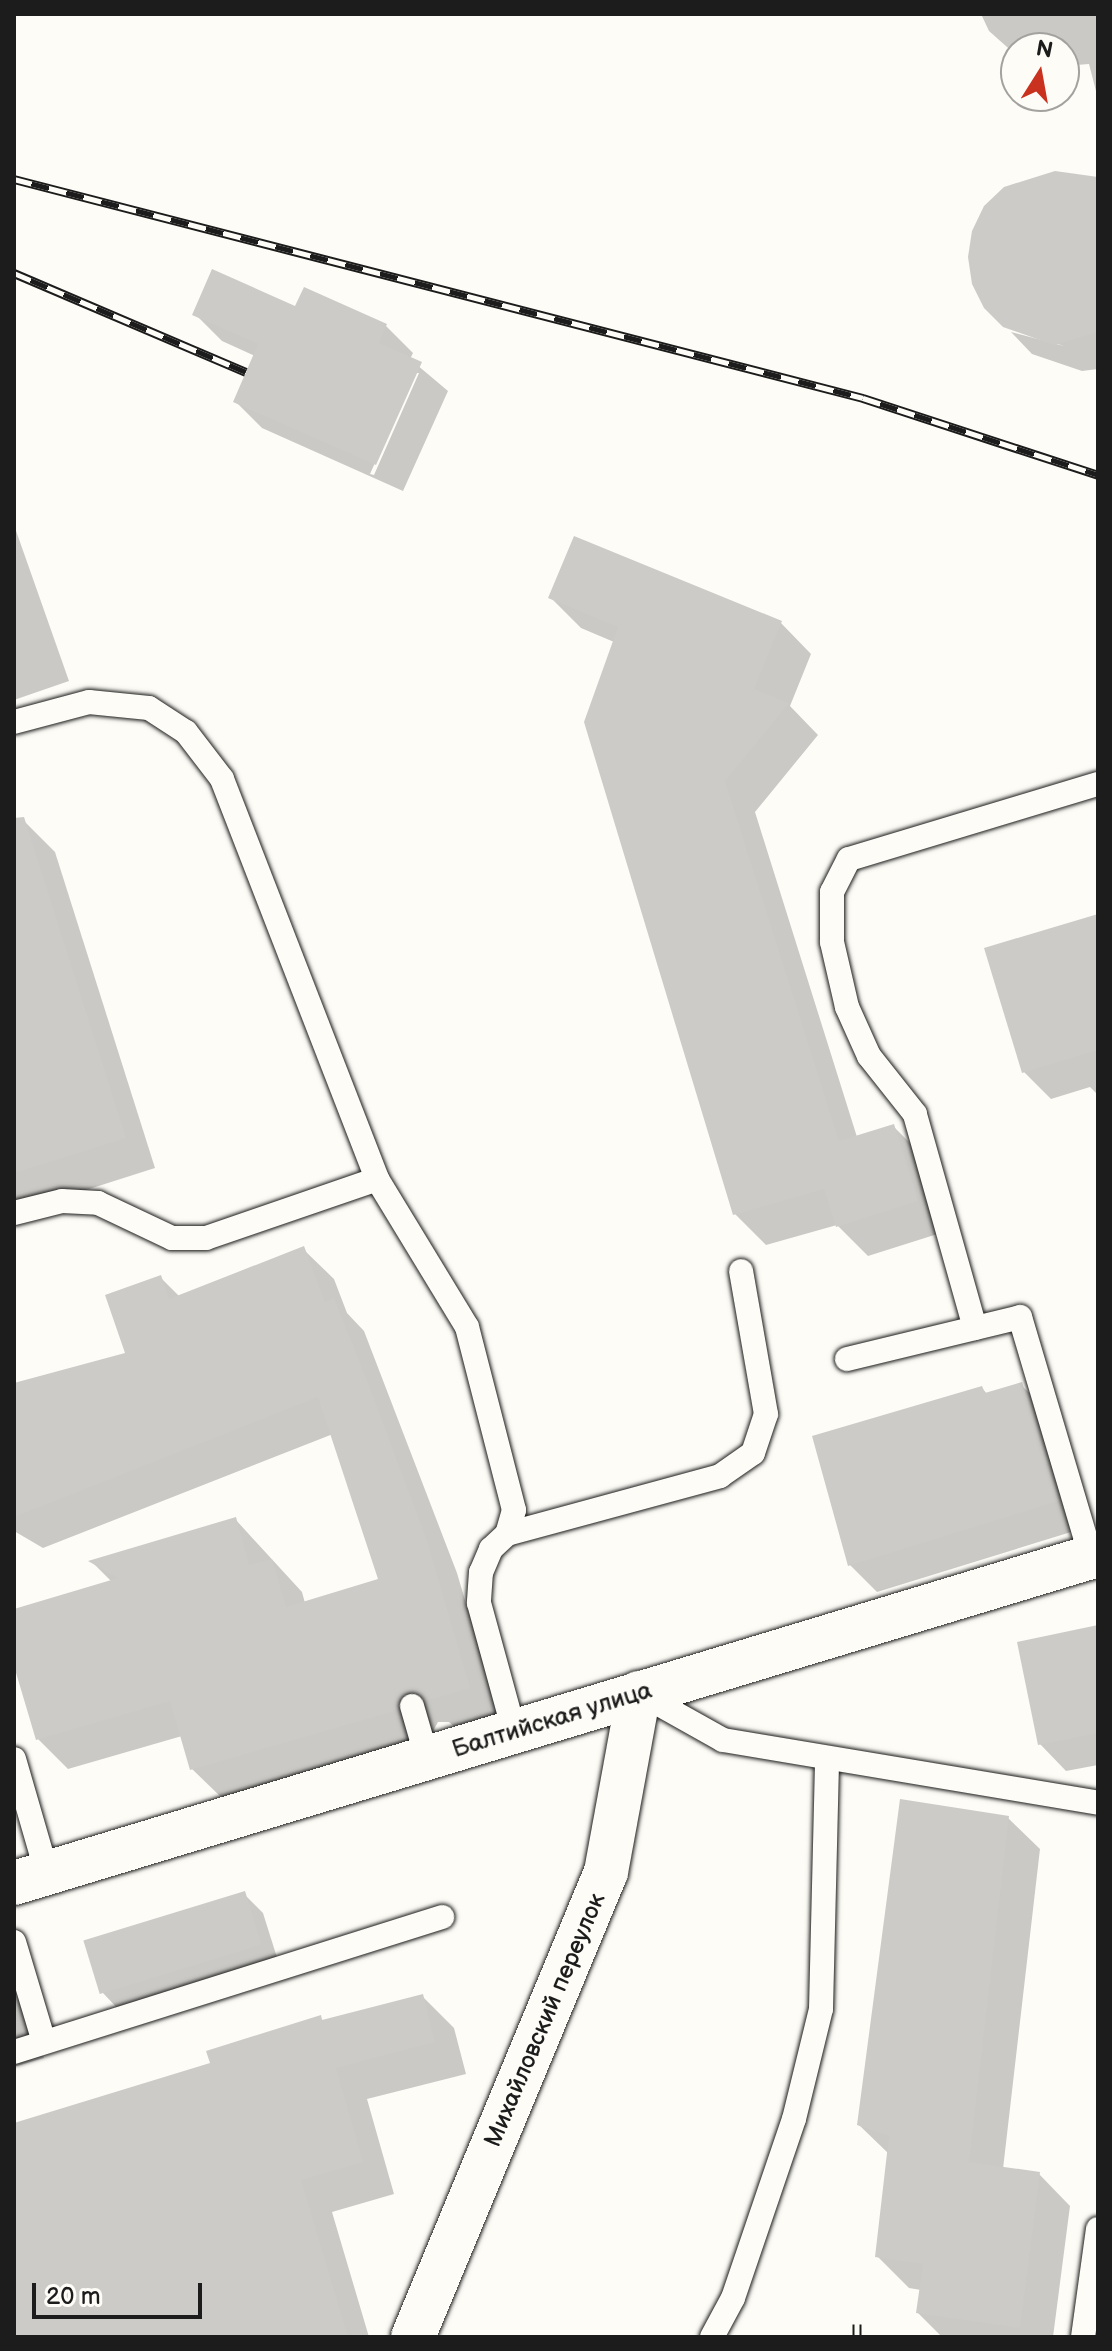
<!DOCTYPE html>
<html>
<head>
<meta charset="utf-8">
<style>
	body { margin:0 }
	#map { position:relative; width:1112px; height:2351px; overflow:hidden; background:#fdfcf7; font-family:"Balsamiq Sans",sans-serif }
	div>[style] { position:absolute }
	.shadow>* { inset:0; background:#0003 }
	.building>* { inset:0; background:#cccbc8; transform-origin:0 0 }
	.roads { filter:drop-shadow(0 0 2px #1c1c1c) drop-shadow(0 0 2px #1c1c1c) }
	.lane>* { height:24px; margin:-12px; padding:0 12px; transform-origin:12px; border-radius:12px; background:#fdfcf7 }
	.street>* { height:44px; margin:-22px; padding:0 22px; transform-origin:22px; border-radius:22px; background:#fdfcf7 }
	.rail>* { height:9px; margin-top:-4.5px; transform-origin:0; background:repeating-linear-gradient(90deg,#fdfcf7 0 18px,#1c1c1c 0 36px); box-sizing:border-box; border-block:2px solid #1c1c1c }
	span { translate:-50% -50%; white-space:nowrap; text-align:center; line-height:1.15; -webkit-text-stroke:7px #fdfcf7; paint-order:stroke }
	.street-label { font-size:24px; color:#1c1c1c }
	.frame { position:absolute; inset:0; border:16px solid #1c1c1c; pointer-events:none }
	.north { position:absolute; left:1000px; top:32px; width:80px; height:80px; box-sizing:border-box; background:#fdfcf7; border:2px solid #a3a29f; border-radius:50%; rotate:11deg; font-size:22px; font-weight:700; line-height:32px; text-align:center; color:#1c1c1c }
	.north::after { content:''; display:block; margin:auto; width:28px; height:36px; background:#c8321e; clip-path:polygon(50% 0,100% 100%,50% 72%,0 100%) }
	.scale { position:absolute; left:32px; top:2283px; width:170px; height:36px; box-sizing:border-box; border:4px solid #1c1c1c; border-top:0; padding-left:10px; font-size:24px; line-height:28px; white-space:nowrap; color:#1c1c1c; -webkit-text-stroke:6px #fdfcf7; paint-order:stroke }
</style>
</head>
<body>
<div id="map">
	<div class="shadow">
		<i style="clip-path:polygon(981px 14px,1098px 14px,1098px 99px,1089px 64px,1064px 66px,1064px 48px,1016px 48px,1016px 55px,989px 31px)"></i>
		<i style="clip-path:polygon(1055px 173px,1098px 181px,1098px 369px,1082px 371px,1032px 354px,1011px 332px,1064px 346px,1007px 327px,1005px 188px)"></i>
		<i style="clip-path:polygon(evenodd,296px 308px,386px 326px,413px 353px,410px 359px,448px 391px,403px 491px,262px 428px,235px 401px,255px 356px,222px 341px,195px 314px,296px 308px,415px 373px,419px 373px,374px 475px,370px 474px,415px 373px)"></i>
		<i style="clip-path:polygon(14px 525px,69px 681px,14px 700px)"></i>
		<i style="clip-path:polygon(551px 598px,781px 623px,811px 654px,790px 706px,818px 735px,755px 812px,857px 1137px,893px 1126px,924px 1157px,947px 1231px,868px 1256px,837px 1225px,766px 1245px,735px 1214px,614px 642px,581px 628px)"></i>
		<i style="clip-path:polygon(24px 821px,55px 852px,155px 1168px,14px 1213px,14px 824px)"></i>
		<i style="clip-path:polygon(1098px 917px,1098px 1095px,1090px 1087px,1051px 1099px,1024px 1072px)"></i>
		<i style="clip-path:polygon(303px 1249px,334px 1279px,347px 1313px,364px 1331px,457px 1573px,500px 1719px,459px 1731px,449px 1722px,438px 1722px,428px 1740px,223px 1799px,192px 1769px,182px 1736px,68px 1769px,38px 1739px,14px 1659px,14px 1611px,112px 1582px,92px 1562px,235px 1519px,302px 1592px,305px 1603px,381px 1581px,333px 1434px,43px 1548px,14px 1531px,14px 1385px,128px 1354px,160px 1277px,180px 1297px)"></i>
		<i style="clip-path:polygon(1021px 1385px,1048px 1411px,1084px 1528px,877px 1592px,850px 1565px,982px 1388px,988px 1395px)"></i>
		<i style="clip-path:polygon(1098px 1627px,1098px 1765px,1066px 1771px,1040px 1744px)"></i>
		<i style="clip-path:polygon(1008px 1818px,1040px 1849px,1003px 2169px,1039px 2174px,1070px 2206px,1053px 2337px,942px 2337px,918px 2313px,921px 2290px,909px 2288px,877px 2256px,889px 2154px,859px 2125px)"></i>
		<i style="clip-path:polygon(244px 1894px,263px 1913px,279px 1964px,121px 2012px,102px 1992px)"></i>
		<i style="clip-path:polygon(14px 1979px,23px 1988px,44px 2058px,14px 2067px)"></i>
		<i style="clip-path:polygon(422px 1996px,454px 2028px,466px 2074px,367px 2099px,394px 2194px,332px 2212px,369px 2337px,14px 2337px,14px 2125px,212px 2064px,320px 2018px,324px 2021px)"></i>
	</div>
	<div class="building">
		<i style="clip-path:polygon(1055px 171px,1098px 177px,1098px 332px,1054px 345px,1003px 327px,984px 308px,972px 284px,968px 257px,972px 231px,984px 206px,1004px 187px)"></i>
		<i style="clip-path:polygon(212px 269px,295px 306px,304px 287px,387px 324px,379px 343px,422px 362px,376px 465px,233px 402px,258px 344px,192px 315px)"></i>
		<i style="clip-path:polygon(574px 536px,782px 621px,754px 689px,789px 703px,725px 781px,839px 1141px,894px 1124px,918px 1201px,836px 1227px,824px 1189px,733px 1215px,584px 722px,618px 627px,548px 598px)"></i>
		<i style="clip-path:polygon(24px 817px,126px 1138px,14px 1173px,14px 818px)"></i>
		<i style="clip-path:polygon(1098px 914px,1098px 1050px,1022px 1073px,984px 948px)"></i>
		<i style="clip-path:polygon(304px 1246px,325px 1302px,334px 1298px,366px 1378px,427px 1541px,470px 1688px,426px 1701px,416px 1692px,407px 1692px,398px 1710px,190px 1770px,170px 1701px,36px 1740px,14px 1666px,14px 1609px,118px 1578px,88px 1561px,236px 1517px,249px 1565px,272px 1559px,286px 1607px,378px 1579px,318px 1397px,14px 1517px,14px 1383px,125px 1353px,105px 1295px,161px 1275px,169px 1299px)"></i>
		<i style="clip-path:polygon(1022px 1382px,1058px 1501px,848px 1566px,812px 1436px,982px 1386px,985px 1393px)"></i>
		<i style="clip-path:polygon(1098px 1625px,1098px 1733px,1038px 1745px,1017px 1642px)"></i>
		<i style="clip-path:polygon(900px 1799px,1009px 1816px,969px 2162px,1040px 2172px,1020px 2328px,916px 2313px,923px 2264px,875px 2257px,889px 2136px,857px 2125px)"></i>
		<i style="left:245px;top:1891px;width:56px;height:169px;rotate:73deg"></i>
		<i style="clip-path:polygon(423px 1994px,435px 2042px,336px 2068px,363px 2162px,301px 2180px,348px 2337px,14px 2337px,14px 2123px,210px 2063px,206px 2051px,321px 2015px,322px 2020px)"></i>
	</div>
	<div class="roads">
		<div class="lane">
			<i style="left:14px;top:722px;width:78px;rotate:-14.9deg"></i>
			<i style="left:89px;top:702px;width:60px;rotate:5.7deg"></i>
			<i style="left:149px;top:708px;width:44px;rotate:33deg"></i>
			<i style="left:186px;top:732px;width:59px;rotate:52.5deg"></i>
			<i style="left:222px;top:779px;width:429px;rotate:68.8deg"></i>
			<i style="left:377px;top:1179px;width:173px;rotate:58.7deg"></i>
			<i style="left:467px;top:1327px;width:189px;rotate:75.6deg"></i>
			<i style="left:514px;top:1510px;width:25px;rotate:106deg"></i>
			<i style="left:507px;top:1534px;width:22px;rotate:137deg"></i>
			<i style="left:491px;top:1549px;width:25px;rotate:113deg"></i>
			<i style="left:481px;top:1572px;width:31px;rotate:94deg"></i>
			<i style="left:479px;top:1603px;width:133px;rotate:74.7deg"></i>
			<i style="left:14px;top:1213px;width:49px;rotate:-14deg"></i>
			<i style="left:62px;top:1201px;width:36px;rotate:3deg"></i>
			<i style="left:98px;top:1203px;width:82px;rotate:25.3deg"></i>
			<i style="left:172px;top:1238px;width:34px"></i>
			<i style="left:206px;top:1238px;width:181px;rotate:-19deg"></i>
			<i style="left:975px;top:1328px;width:222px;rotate:-105.7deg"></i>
			<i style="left:915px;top:1114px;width:74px;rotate:-128.4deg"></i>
			<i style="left:869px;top:1056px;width:54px;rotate:-114.2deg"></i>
			<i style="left:847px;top:1007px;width:67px;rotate:-103deg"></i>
			<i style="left:832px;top:942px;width:50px;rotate:-90deg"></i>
			<i style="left:832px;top:892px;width:37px;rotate:-63deg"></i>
			<i style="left:849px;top:859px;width:260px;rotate:-16.8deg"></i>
			<i style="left:847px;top:1359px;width:178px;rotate:-13.6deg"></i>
			<i style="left:1020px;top:1317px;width:250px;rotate:73.5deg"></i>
			<i style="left:507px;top:1534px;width:221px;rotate:-15.2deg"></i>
			<i style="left:720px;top:1476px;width:40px;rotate:-34.9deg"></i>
			<i style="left:753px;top:1453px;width:41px;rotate:-71.6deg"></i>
			<i style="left:766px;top:1414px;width:145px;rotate:-99.9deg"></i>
			<i style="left:639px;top:1693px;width:96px;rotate:29.2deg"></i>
			<i style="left:723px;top:1740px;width:380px;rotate:9.5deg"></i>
			<i style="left:412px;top:1706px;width:54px;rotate:73.9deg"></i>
			<i style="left:14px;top:1759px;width:119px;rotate:73.9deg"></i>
			<i style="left:14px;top:1942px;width:104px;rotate:73.3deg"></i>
			<i style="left:14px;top:2052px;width:449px;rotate:-17.5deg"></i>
			<i style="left:712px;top:2337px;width:44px;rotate:-61.7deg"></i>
			<i style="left:733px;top:2298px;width:189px;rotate:-71.2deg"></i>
			<i style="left:794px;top:2119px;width:113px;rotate:-76.2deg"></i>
			<i style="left:821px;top:2009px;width:251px;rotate:-88.6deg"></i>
			<i style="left:1083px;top:2337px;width:109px;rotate:-82.1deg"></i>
		</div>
		<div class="street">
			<i style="left:14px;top:1883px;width:1125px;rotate:-16.84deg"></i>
			<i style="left:413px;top:2337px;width:503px;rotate:-67.46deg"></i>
			<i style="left:606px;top:1872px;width:182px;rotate:-79.6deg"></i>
		</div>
	</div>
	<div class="rail">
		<i style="left:14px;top:179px;width:877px;rotate:14.46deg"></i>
		<i style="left:863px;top:398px;width:247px;rotate:18.1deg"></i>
		<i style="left:14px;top:273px;width:252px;rotate:23.1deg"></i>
		<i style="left:857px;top:2324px;width:13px;rotate:90deg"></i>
	</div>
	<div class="street-label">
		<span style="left:552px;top:1720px;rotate:-17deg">Балтийская улица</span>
		<span style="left:545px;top:2020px;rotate:-67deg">Михайловский переулок</span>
	</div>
	<div class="frame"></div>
	<div class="north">N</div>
	<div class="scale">20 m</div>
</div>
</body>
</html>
